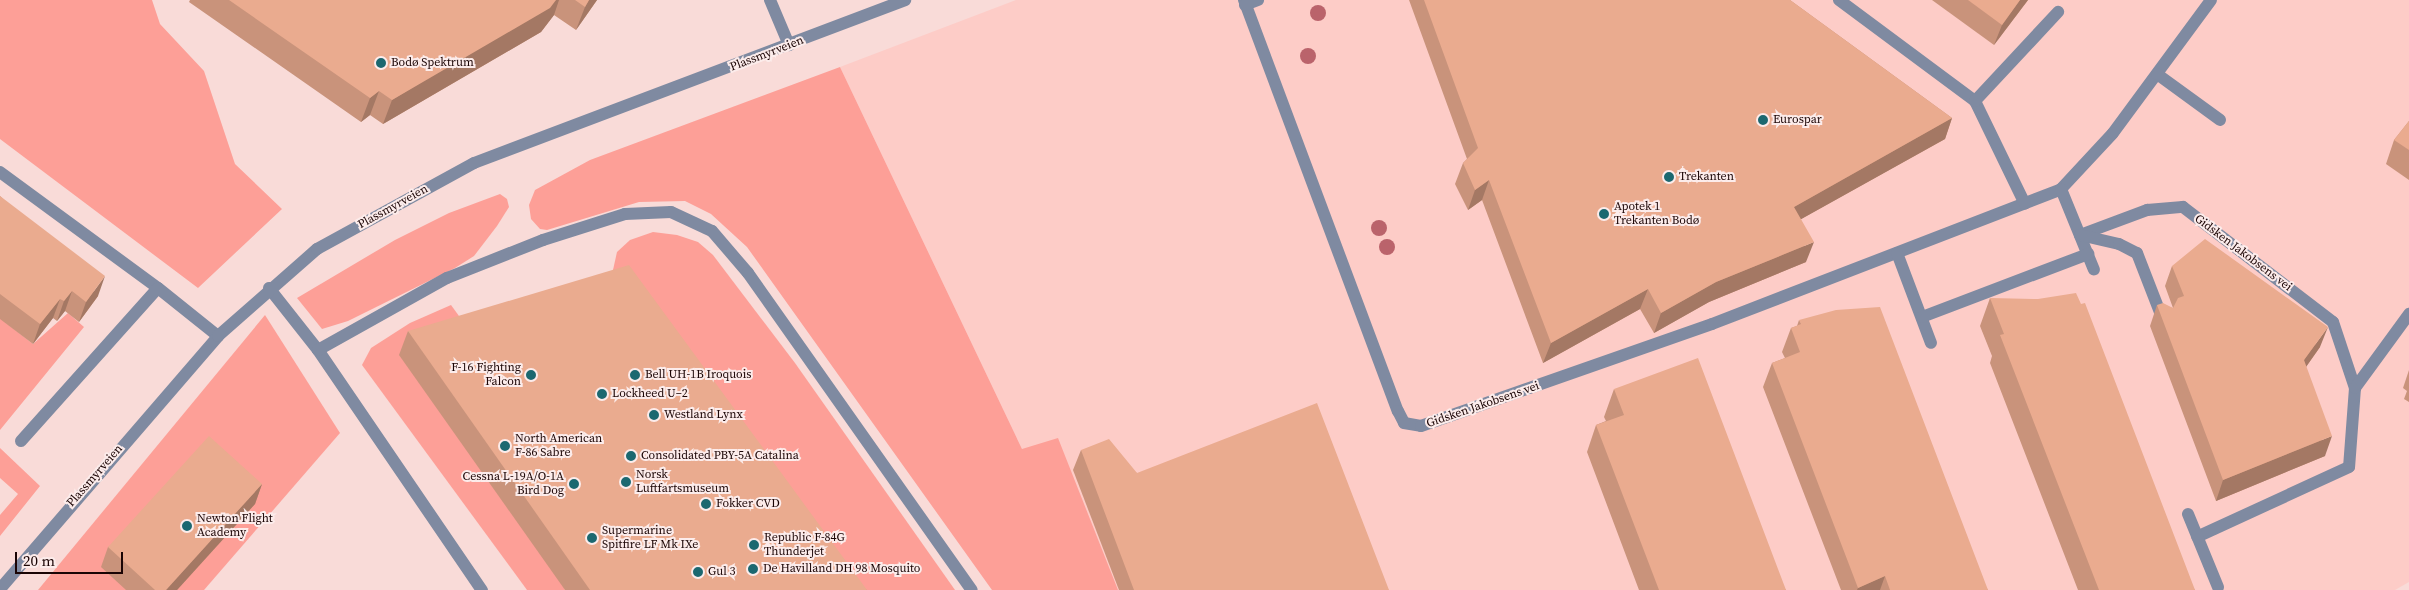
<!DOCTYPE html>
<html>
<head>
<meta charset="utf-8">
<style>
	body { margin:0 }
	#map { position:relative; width:2409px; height:590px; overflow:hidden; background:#f9dbd8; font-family:"Source Serif 4",serif }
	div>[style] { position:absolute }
	.built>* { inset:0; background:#fdccc7 }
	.green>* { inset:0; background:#fd9f97 }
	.minor>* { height:12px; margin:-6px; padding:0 6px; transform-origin:6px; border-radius:6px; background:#7f8aa1 }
	.trees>* { width:16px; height:16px; margin:-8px; border-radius:50%; background:#ba636b }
	.wall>* { inset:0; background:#c9937b }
	.shaded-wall>* { inset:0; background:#a47864 }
	.building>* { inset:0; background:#eaab8f }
	.dots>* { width:14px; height:14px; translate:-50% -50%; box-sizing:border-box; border:2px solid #fceceb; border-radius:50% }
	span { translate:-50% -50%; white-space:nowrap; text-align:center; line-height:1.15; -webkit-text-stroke:4px #fceceb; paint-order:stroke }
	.street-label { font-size:12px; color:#1a0404 }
	.poi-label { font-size:12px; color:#1a0404 }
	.left { translate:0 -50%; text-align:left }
	.right { translate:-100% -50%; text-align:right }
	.scale { position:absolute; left:15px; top:552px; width:108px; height:22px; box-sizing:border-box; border:2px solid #1a0404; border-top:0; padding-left:6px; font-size:15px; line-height:18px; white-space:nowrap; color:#1a0404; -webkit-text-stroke:4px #fceceb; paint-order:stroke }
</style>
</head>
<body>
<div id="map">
	<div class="built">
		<i style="clip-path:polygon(1016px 0,2409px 0,2409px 582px,2395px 590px,1075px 590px,1022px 449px,840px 67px)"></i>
	</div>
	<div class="green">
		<i style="clip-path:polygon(0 0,152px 0,160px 24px,204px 71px,235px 164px,282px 209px,198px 288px,0 139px)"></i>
		<i style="clip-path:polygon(840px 67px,1022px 449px,1058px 438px,1118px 590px,992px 590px,747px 247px,711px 214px,685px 201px,639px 202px,547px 230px,540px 229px,531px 219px,529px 205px,535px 190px,590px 160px)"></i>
		<i style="clip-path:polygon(500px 194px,507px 199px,509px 207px,497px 226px,474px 256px,455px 268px,348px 321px,322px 329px,297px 298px,395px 240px,449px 213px)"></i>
		<i style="clip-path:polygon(653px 232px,677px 235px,698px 242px,713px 255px,795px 363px,955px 590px,843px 590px,620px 289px,613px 270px,617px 252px,630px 240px)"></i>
		<i style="clip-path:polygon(451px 305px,459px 316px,565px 590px,527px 590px,362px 365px,371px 348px,410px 323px)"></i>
		<i style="clip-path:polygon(68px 313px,84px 327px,0 430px,0 318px,33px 344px)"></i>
		<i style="clip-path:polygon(265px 315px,340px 433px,204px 590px,38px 590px)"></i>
		<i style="clip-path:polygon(0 448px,40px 486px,0 536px,0 515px,18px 494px,0 478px)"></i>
	</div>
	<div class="minor">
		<i style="left:770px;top:0;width:49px;rotate:67.1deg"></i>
		<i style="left:1244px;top:0;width:439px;rotate:69.5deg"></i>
		<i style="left:1398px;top:411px;width:13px;rotate:63deg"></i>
		<i style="left:1404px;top:423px;width:17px;rotate:10deg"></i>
		<i style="left:1421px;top:426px;width:308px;rotate:-19.3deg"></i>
		<i style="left:1712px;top:324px;width:374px;rotate:-21.1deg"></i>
		<i style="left:2061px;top:189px;width:76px;rotate:-47.1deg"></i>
		<i style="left:2113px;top:133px;width:165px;rotate:-53.6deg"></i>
		<i style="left:1839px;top:0;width:169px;rotate:36.6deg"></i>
		<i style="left:1975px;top:101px;width:114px;rotate:64.1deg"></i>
		<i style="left:1245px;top:5px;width:14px;rotate:-21deg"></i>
		<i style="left:2157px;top:74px;width:78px;rotate:36.1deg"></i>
		<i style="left:1975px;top:101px;width:122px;rotate:-47deg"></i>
		<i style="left:0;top:172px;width:196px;rotate:36.3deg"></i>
		<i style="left:158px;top:288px;width:77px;rotate:38.7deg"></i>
		<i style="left:2061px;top:189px;width:87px;rotate:67.8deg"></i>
		<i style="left:2080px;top:235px;width:72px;rotate:-20.5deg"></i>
		<i style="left:2147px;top:210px;width:36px;rotate:-5deg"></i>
		<i style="left:2183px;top:207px;width:189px;rotate:37.5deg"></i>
		<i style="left:2333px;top:322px;width:70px;rotate:71.6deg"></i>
		<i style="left:2355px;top:388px;width:79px;rotate:94.3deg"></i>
		<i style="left:2349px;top:467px;width:167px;rotate:155.3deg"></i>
		<i style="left:2080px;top:235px;width:40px;rotate:13deg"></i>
		<i style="left:2119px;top:244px;width:20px;rotate:27deg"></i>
		<i style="left:2137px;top:253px;width:72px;rotate:68.8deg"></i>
		<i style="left:1897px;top:253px;width:96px;rotate:69.3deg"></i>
		<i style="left:269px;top:288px;width:79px;rotate:51.7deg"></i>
		<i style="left:318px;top:350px;width:291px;rotate:55.7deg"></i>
		<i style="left:1922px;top:317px;width:178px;rotate:-20.8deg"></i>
		<i style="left:318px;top:350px;width:148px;rotate:-29.2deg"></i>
		<i style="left:447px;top:278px;width:103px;rotate:-21.6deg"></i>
		<i style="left:543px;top:240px;width:86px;rotate:-17.6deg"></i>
		<i style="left:625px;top:214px;width:46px;rotate:-2.5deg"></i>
		<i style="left:671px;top:212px;width:45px;rotate:24.9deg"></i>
		<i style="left:712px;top:231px;width:55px;rotate:49.4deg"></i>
		<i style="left:748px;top:273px;width:388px;rotate:54.8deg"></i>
		<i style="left:2355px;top:388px;width:92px;rotate:-53.9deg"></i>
		<i style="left:21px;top:441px;width:205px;rotate:-48.2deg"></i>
		<i style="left:2188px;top:514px;width:79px;rotate:67.7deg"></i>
		<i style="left:0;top:589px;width:334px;rotate:-49.2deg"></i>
		<i style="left:218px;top:336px;width:132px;rotate:-41.3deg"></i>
		<i style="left:317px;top:249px;width:179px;rotate:-28.7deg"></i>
		<i style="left:474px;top:163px;width:461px;rotate:-20.7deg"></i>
	</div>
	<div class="trees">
		<i style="left:1318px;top:13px"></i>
		<i style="left:1308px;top:56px"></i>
		<i style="left:1379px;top:228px"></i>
		<i style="left:1387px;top:247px"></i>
	</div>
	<div class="wall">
		<i style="clip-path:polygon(190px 0,597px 0,576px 30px,554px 15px,541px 32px,383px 124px,370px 115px,361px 122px,189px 2px)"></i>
		<i style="clip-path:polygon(1409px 0,1790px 0,1952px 118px,1945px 139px,1801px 219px,1806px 262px,1709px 302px,1654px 333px,1640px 309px,1543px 363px,1482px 200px,1468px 210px,1455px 184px,1463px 163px,1467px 159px)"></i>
		<i style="clip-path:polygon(1932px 0,2028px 0,1994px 45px)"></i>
		<i style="clip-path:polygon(2409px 121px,2409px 180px,2386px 164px,2394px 140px)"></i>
		<i style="clip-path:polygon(0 196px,98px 296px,79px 322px,65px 311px,57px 321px,53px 318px,33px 344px,0 319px)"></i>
		<i style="clip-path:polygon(2172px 266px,2320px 347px,2306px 367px,2325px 456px,2216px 501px,2150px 326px,2157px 305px,2173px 308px,2165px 286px)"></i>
		<i style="clip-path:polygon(1990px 298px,2195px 590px,2078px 590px,1990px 363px,1992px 356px,1980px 326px)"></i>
		<i style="clip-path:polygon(1799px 320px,1988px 590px,1841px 590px,1763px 387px,1772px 363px,1785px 358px,1782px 352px,1791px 328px,1797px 326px)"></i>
		<i style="clip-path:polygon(408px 331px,867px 590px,565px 590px,399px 355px)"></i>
		<i style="clip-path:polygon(2409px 370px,2409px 402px,2404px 399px,2407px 391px,2403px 388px)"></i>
		<i style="clip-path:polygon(1614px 389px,1786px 590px,1639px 590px,1587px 452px,1596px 425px,1606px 421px,1604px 417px)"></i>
		<i style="clip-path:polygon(1081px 450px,1137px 473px,1389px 590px,1119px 590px,1073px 470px)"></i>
		<i style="clip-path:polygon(262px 484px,255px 504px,177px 590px,126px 590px,101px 567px,108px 547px)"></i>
	</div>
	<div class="shaded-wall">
		<i style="clip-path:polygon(556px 0,559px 0,554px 15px,541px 32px,383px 124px,392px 100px)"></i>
		<i style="clip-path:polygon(589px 0,597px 0,576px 30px,585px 7px)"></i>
		<i style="clip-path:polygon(2020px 0,2028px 0,1994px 45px,2002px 25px)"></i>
		<i style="clip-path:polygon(379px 91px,370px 115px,361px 122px,370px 98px)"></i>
		<i style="clip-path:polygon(1952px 118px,1945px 139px,1787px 227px,1794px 207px)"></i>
		<i style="clip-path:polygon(1489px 180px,1482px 200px,1468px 210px,1475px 190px)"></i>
		<i style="clip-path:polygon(1814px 242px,1806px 262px,1709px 302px,1654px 333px,1661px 313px,1716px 282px)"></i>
		<i style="clip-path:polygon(105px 276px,98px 296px,79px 322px,86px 302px)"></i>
		<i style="clip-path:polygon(1648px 289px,1640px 309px,1543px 363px,1551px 343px)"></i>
		<i style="clip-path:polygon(72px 291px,65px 311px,57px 321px,64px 301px)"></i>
		<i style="clip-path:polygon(60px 299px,53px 318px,33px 344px,40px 324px)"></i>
		<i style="clip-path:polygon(2328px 327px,2320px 347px,2296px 381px,2304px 360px)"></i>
		<i style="clip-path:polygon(2332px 436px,2325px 456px,2216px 501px,2223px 480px)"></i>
		<i style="clip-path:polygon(262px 484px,255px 504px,177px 590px,166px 590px)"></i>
		<i style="clip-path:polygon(1885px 576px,1880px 590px,1857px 590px,1858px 588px)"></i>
	</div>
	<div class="building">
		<i style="clip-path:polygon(229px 0,556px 0,550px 8px,392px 100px,379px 91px,370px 98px)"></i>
		<i style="clip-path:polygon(575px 0,589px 0,585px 7px)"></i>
		<i style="clip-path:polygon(1424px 0,1790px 0,1952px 118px,1794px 207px,1814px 242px,1716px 282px,1661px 313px,1648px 289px,1551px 343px,1489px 180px,1475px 190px,1463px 163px,1478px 148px)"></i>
		<i style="clip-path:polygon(1968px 0,2020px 0,2002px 25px)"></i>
		<i style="clip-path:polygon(2409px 121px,2409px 150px,2394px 140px)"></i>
		<i style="clip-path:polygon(0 196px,105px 276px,86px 302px,72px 291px,64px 301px,60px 299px,40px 324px,0 294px)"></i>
		<i style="clip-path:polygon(2205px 239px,2328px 327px,2304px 360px,2332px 436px,2223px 480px,2157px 305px,2163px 303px,2173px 308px,2178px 298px,2184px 296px,2172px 266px)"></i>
		<i style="clip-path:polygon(629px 265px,867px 590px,590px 590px,408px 331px)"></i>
		<i style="clip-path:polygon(2076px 293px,2081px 304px,2085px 303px,2195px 590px,2099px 590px,2000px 335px,2004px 334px,1990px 298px,2038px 299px)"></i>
		<i style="clip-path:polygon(1880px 307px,1988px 590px,1890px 590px,1885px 576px,1858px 588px,1772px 363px,1800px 352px,1791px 328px,1801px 324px,1799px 320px,1836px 310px)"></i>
		<i style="clip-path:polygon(1698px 358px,1786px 590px,1659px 590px,1596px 425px,1624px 415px,1614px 389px)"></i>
		<i style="clip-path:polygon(1317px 403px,1389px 590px,1134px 590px,1081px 450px,1109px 439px,1137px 473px)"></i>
		<i style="clip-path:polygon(209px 436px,262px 484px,166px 590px,155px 590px,108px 547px)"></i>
	</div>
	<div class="dots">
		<i style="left:381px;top:63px;background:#1c6870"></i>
		<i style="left:1763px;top:120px;background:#1c6870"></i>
		<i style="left:1669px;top:177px;background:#1c6870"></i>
		<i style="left:1604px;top:214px;background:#1c6870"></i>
		<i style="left:531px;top:375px;background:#1c6870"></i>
		<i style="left:635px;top:375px;background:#1c6870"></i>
		<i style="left:602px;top:394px;background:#1c6870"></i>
		<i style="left:654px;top:415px;background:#1c6870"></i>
		<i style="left:505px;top:446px;background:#1c6870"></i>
		<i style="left:631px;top:456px;background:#1c6870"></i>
		<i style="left:626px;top:482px;background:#1c6870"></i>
		<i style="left:574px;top:484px;background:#1c6870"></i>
		<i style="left:706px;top:504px;background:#1c6870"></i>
		<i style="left:187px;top:526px;background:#1c6870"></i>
		<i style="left:592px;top:538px;background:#1c6870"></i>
		<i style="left:754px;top:545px;background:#1c6870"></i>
		<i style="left:753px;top:569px;background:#1c6870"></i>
		<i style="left:698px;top:572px;background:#1c6870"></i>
	</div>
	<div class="street-label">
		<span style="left:767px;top:54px;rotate:-21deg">Plassmyrveien</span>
		<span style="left:393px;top:207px;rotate:-29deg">Plassmyrveien</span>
		<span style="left:2243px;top:253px;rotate:37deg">Gidsken Jakobsens vei</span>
		<span style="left:1483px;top:405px;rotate:-19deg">Gidsken Jakobsens vei</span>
		<span style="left:95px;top:476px;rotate:-49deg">Plassmyrveien</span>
	</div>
	<div class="poi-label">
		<span class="left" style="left:391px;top:63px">Bodø Spektrum</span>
		<span class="left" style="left:1773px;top:120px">Eurospar</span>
		<span class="left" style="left:1679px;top:177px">Trekanten</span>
		<span class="left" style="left:1614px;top:214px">Apotek 1<br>Trekanten Bodø</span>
		<span class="right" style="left:521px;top:375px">F-16 Fighting<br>Falcon</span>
		<span class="left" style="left:645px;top:375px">Bell UH-1B Iroquois</span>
		<span class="left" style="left:612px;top:394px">Lockheed U–2</span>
		<span class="left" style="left:664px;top:415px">Westland Lynx</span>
		<span class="left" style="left:515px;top:446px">North American<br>F-86 Sabre</span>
		<span class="left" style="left:641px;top:456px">Consolidated PBY-5A Catalina</span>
		<span class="left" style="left:636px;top:482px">Norsk<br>Luftfartsmuseum</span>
		<span class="right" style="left:564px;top:484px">Cessna L-19A/O-1A<br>Bird Dog</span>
		<span class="left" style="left:716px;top:504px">Fokker CVD</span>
		<span class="left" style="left:197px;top:526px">Newton Flight<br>Academy</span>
		<span class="left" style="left:602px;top:538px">Supermarine<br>Spitfire LF Mk IXe</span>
		<span class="left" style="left:764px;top:545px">Republic F-84G<br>Thunderjet</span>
		<span class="left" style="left:763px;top:569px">De Havilland DH 98 Mosquito</span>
		<span class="left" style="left:708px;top:572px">Gul 3</span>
	</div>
	<div class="scale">20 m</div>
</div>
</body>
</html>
